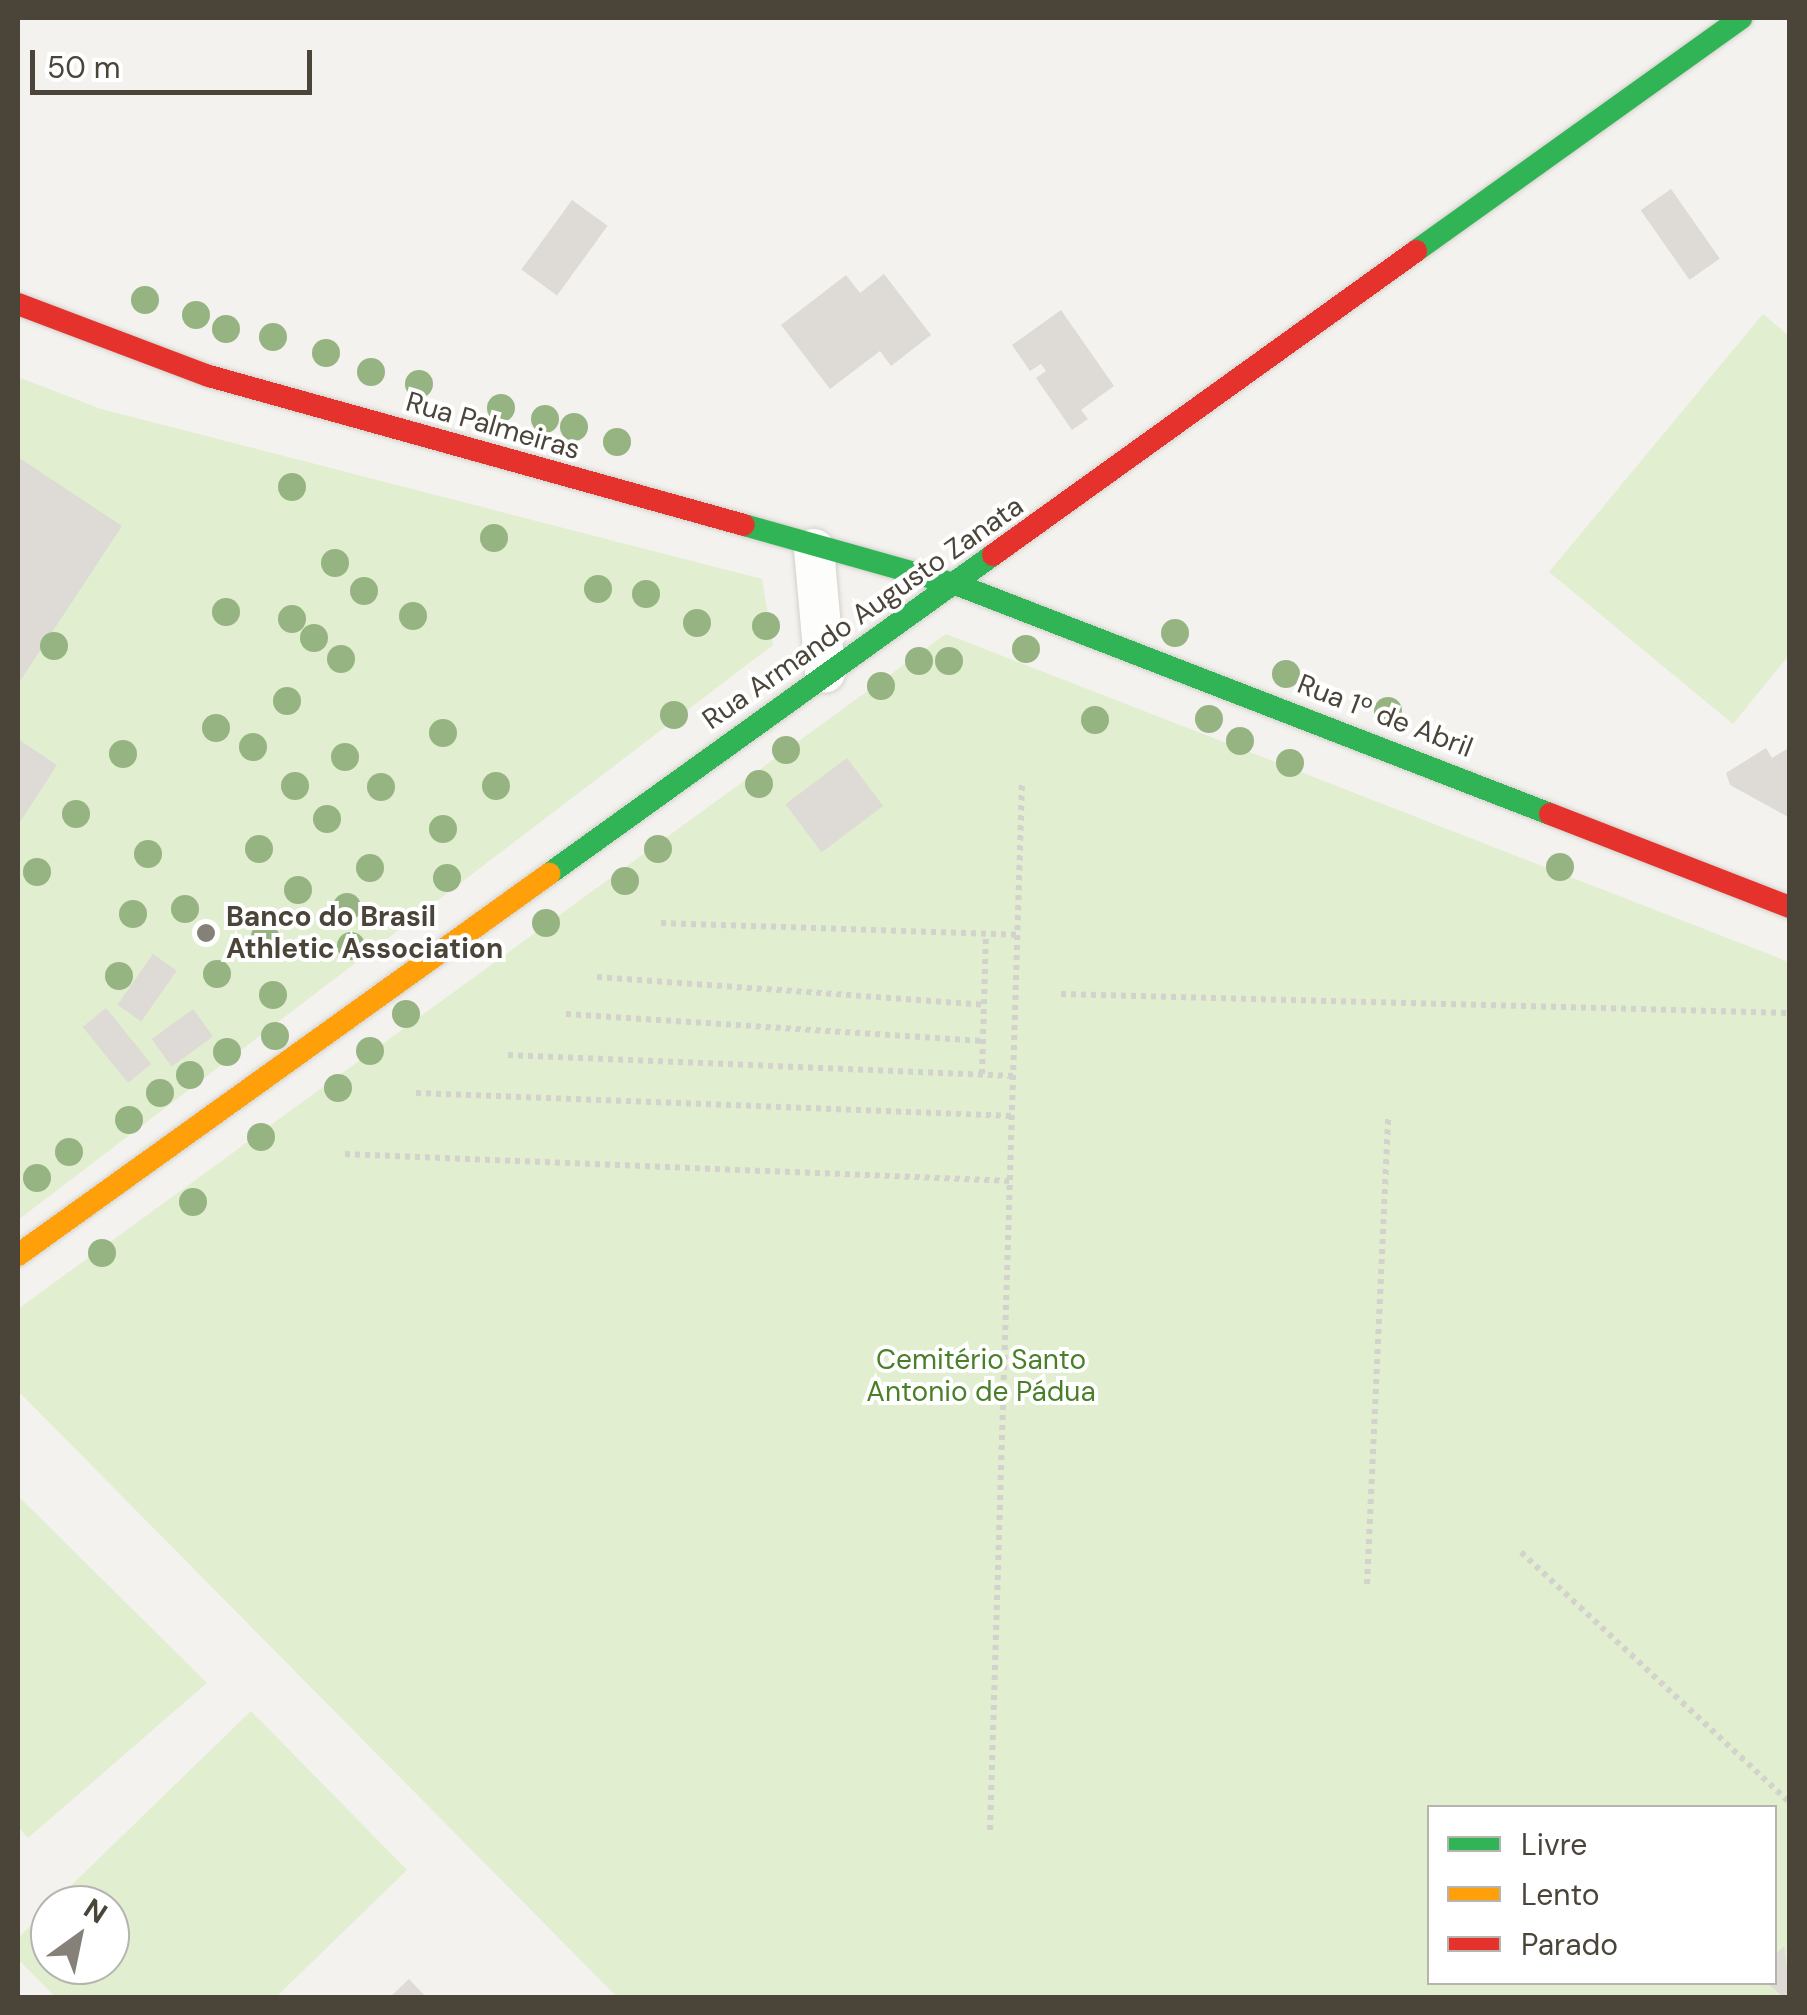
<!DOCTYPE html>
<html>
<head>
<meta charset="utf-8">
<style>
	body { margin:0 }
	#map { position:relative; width:1807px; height:2015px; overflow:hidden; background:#f4f2ee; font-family:"DM Sans",sans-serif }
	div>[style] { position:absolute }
	.green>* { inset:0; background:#e1eecf }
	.building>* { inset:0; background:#dedbd6; transform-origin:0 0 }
	.path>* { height:6px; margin-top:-3px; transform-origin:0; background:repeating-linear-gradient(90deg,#d3d2cc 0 5px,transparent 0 10px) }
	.roads { filter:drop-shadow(0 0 2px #d2d0cb) drop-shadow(0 0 2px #d2d0cb) }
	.street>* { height:40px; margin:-20px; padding:0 20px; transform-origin:20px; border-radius:20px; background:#fdfdfc }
	.fast>* { height:22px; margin:-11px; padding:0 11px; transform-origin:11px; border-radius:11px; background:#30b455 }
	.slow>* { height:22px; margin:-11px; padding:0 11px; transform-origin:11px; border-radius:11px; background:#ff9f0a }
	.jam>* { height:22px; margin:-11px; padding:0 11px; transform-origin:11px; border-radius:11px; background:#e5322d }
	.trees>* { width:28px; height:28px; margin:-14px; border-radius:50%; background:#96b382 }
	.dots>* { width:28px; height:28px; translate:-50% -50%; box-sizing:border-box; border:5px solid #fff; border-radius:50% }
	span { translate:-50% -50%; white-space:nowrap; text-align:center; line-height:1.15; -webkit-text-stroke:8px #fff; paint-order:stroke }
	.street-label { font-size:28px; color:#4b4439 }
	.poi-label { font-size:28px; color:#4b4439; font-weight:700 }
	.left { translate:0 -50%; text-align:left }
	.park-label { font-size:28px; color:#4a7f2a }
	.frame { position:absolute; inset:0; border:20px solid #4b4439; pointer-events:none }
	.legend { position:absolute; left:1427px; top:1805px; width:350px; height:180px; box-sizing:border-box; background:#fff; border:2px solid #b7b4b0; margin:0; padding:12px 18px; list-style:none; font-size:30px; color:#4b4439 }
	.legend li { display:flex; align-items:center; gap:20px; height:50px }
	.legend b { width:50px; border:2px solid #b7b4b0 }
	.north { position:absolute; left:30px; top:1885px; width:100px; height:100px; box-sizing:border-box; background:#fff; border:2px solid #b7b4b0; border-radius:50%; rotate:33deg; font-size:28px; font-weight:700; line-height:40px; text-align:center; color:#4b4439 }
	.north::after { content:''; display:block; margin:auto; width:35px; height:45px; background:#868178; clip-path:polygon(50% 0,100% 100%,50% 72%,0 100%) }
	.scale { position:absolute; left:30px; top:50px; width:282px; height:45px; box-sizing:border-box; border:5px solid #4b4439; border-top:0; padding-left:12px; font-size:30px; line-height:35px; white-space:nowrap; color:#4b4439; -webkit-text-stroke:8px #fff; paint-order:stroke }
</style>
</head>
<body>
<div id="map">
	<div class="green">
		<i style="clip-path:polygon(1763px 314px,1789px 336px,1789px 655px,1733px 724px,1549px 572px)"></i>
		<i style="clip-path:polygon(18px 377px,101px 409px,762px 579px,773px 645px,18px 1220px)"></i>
		<i style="clip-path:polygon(evenodd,946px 634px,1789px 962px,1789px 1997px,617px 1997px,18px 1391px,18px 1309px,946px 634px,1430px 1808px,1774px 1808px,1774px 1982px,1430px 1982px,1430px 1808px)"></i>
		<i style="clip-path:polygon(18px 1496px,207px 1683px,28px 1838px,18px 1827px)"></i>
		<i style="clip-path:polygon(251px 1711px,407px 1870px,276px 1997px,55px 1997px,18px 1959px,18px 1938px,50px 1906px,50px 1965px,110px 1965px,110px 1905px,51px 1905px)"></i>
	</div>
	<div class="building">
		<i style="left:1671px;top:189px;width:85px;height:37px;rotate:55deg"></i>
		<i style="left:572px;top:200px;width:44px;height:86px;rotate:36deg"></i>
		<i style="clip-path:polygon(884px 274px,931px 335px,891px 366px,880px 351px,830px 389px,781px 325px,846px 275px,860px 293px)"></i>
		<i style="clip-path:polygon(1061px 310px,1114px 386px,1081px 410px,1088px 419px,1072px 430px,1036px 378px,1046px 371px,1041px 364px,1030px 371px,1012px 345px)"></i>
		<i style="clip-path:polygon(18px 457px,122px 526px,18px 684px)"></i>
		<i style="clip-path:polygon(18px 739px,57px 765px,18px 825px)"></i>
		<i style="clip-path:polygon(1790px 747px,1790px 818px,1730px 785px,1726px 773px,1766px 748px,1772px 758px)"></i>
		<i style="left:847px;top:758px;width:60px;height:77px;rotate:53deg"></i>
		<i style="left:153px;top:954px;width:29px;height:62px;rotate:35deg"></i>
		<i style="left:106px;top:1008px;width:72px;height:30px;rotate:51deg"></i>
		<i style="left:193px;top:1009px;width:34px;height:51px;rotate:54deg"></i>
		<i style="clip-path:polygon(1784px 1946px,1790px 1990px,1783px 1997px,1766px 1982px,1774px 1982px,1774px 1956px)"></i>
		<i style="clip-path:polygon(409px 1979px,427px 1998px,389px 1998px)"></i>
	</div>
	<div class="path">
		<i style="left:661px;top:923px;width:357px;rotate:1.9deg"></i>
		<i style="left:597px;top:977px;width:388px;rotate:4.1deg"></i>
		<i style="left:1061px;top:994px;width:729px;rotate:1.49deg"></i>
		<i style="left:566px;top:1014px;width:418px;rotate:3.7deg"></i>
		<i style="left:508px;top:1055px;width:507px;rotate:2.37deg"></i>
		<i style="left:982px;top:1074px;width:139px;rotate:-88.4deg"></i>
		<i style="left:416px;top:1093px;width:598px;rotate:2.2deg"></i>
		<i style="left:345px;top:1154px;width:669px;rotate:2.31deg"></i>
		<i style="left:1521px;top:1552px;width:368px;rotate:43deg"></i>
		<i style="left:1367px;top:1584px;width:468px;rotate:-87.4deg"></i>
		<i style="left:990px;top:1830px;width:1049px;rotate:-88.25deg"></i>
	</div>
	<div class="roads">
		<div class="street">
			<i style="left:814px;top:549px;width:124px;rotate:84.9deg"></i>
		</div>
		<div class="fast">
			<i style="left:1416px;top:251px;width:400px;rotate:-35.6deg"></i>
			<i style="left:744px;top:525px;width:222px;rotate:15.7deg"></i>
			<i style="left:958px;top:585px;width:635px;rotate:21.15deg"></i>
			<i style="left:549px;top:874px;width:547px;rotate:-35.7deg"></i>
		</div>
		<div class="slow">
			<i style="left:18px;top:1255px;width:654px;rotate:-35.66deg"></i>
		</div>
		<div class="jam">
			<i style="left:18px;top:304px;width:204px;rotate:20.7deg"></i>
			<i style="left:209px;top:376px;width:555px;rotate:15.56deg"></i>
			<i style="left:993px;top:555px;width:521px;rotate:-35.7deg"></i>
			<i style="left:1550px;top:814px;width:257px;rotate:21.2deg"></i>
		</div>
	</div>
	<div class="trees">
		<i style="left:145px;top:300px"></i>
		<i style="left:196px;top:315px"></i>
		<i style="left:226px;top:329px"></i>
		<i style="left:273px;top:337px"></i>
		<i style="left:326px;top:353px"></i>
		<i style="left:371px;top:372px"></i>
		<i style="left:419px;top:384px"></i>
		<i style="left:501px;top:408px"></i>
		<i style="left:545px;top:419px"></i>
		<i style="left:574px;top:427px"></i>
		<i style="left:617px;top:442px"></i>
		<i style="left:292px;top:487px"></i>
		<i style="left:494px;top:538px"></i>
		<i style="left:335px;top:563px"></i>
		<i style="left:598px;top:589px"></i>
		<i style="left:364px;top:591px"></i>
		<i style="left:646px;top:594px"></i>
		<i style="left:226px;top:612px"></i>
		<i style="left:413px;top:616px"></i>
		<i style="left:292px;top:619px"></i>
		<i style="left:697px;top:623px"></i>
		<i style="left:766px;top:626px"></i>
		<i style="left:1175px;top:633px"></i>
		<i style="left:314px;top:638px"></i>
		<i style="left:54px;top:646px"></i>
		<i style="left:1026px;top:649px"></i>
		<i style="left:341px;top:659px"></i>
		<i style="left:919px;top:661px"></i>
		<i style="left:949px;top:661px"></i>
		<i style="left:1286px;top:674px"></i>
		<i style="left:881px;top:686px"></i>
		<i style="left:287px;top:701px"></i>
		<i style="left:1388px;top:711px"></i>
		<i style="left:674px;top:715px"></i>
		<i style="left:1209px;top:719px"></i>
		<i style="left:1095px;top:720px"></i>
		<i style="left:216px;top:728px"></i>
		<i style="left:443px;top:733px"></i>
		<i style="left:1240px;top:741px"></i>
		<i style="left:253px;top:747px"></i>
		<i style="left:786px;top:750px"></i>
		<i style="left:123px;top:754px"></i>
		<i style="left:345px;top:757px"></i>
		<i style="left:1290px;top:763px"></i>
		<i style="left:759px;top:784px"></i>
		<i style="left:295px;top:786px"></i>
		<i style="left:496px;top:786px"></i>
		<i style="left:381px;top:787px"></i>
		<i style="left:76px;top:814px"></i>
		<i style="left:327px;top:819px"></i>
		<i style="left:443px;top:829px"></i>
		<i style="left:259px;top:849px"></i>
		<i style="left:658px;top:849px"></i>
		<i style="left:148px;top:854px"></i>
		<i style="left:1560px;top:867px"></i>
		<i style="left:370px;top:868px"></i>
		<i style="left:37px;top:872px"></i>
		<i style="left:447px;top:878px"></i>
		<i style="left:625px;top:881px"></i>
		<i style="left:298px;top:890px"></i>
		<i style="left:347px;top:907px"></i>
		<i style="left:185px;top:909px"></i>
		<i style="left:133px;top:914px"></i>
		<i style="left:546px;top:923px"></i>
		<i style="left:265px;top:937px"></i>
		<i style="left:351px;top:946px"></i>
		<i style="left:217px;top:974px"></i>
		<i style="left:119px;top:976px"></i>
		<i style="left:273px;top:995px"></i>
		<i style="left:406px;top:1014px"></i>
		<i style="left:275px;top:1036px"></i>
		<i style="left:370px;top:1051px"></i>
		<i style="left:227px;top:1052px"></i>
		<i style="left:190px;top:1075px"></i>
		<i style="left:338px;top:1088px"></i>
		<i style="left:160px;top:1093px"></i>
		<i style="left:129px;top:1120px"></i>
		<i style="left:261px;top:1137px"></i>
		<i style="left:69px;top:1152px"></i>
		<i style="left:37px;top:1178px"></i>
		<i style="left:193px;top:1202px"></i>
		<i style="left:102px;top:1253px"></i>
	</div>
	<div class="dots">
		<i style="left:206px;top:933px;background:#868178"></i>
	</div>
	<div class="street-label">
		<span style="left:493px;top:426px;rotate:16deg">Rua Palmeiras</span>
		<span style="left:863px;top:613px;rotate:-35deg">Rua Armando Augusto Zanata</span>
		<span style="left:1385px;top:716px;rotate:21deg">Rua 1º de Abril</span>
	</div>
	<div class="poi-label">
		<span class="left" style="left:226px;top:933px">Banco do Brasil<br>Athletic Association</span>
	</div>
	<div class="park-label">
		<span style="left:981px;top:1376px">Cemitério Santo<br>Antonio de Pádua</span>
	</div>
	<div class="frame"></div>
	<ul class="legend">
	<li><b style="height:12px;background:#30b455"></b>Livre</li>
	<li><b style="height:12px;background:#ff9f0a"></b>Lento</li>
	<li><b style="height:12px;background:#e5322d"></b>Parado</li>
	</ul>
	<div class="north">N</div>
	<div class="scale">50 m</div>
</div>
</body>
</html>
